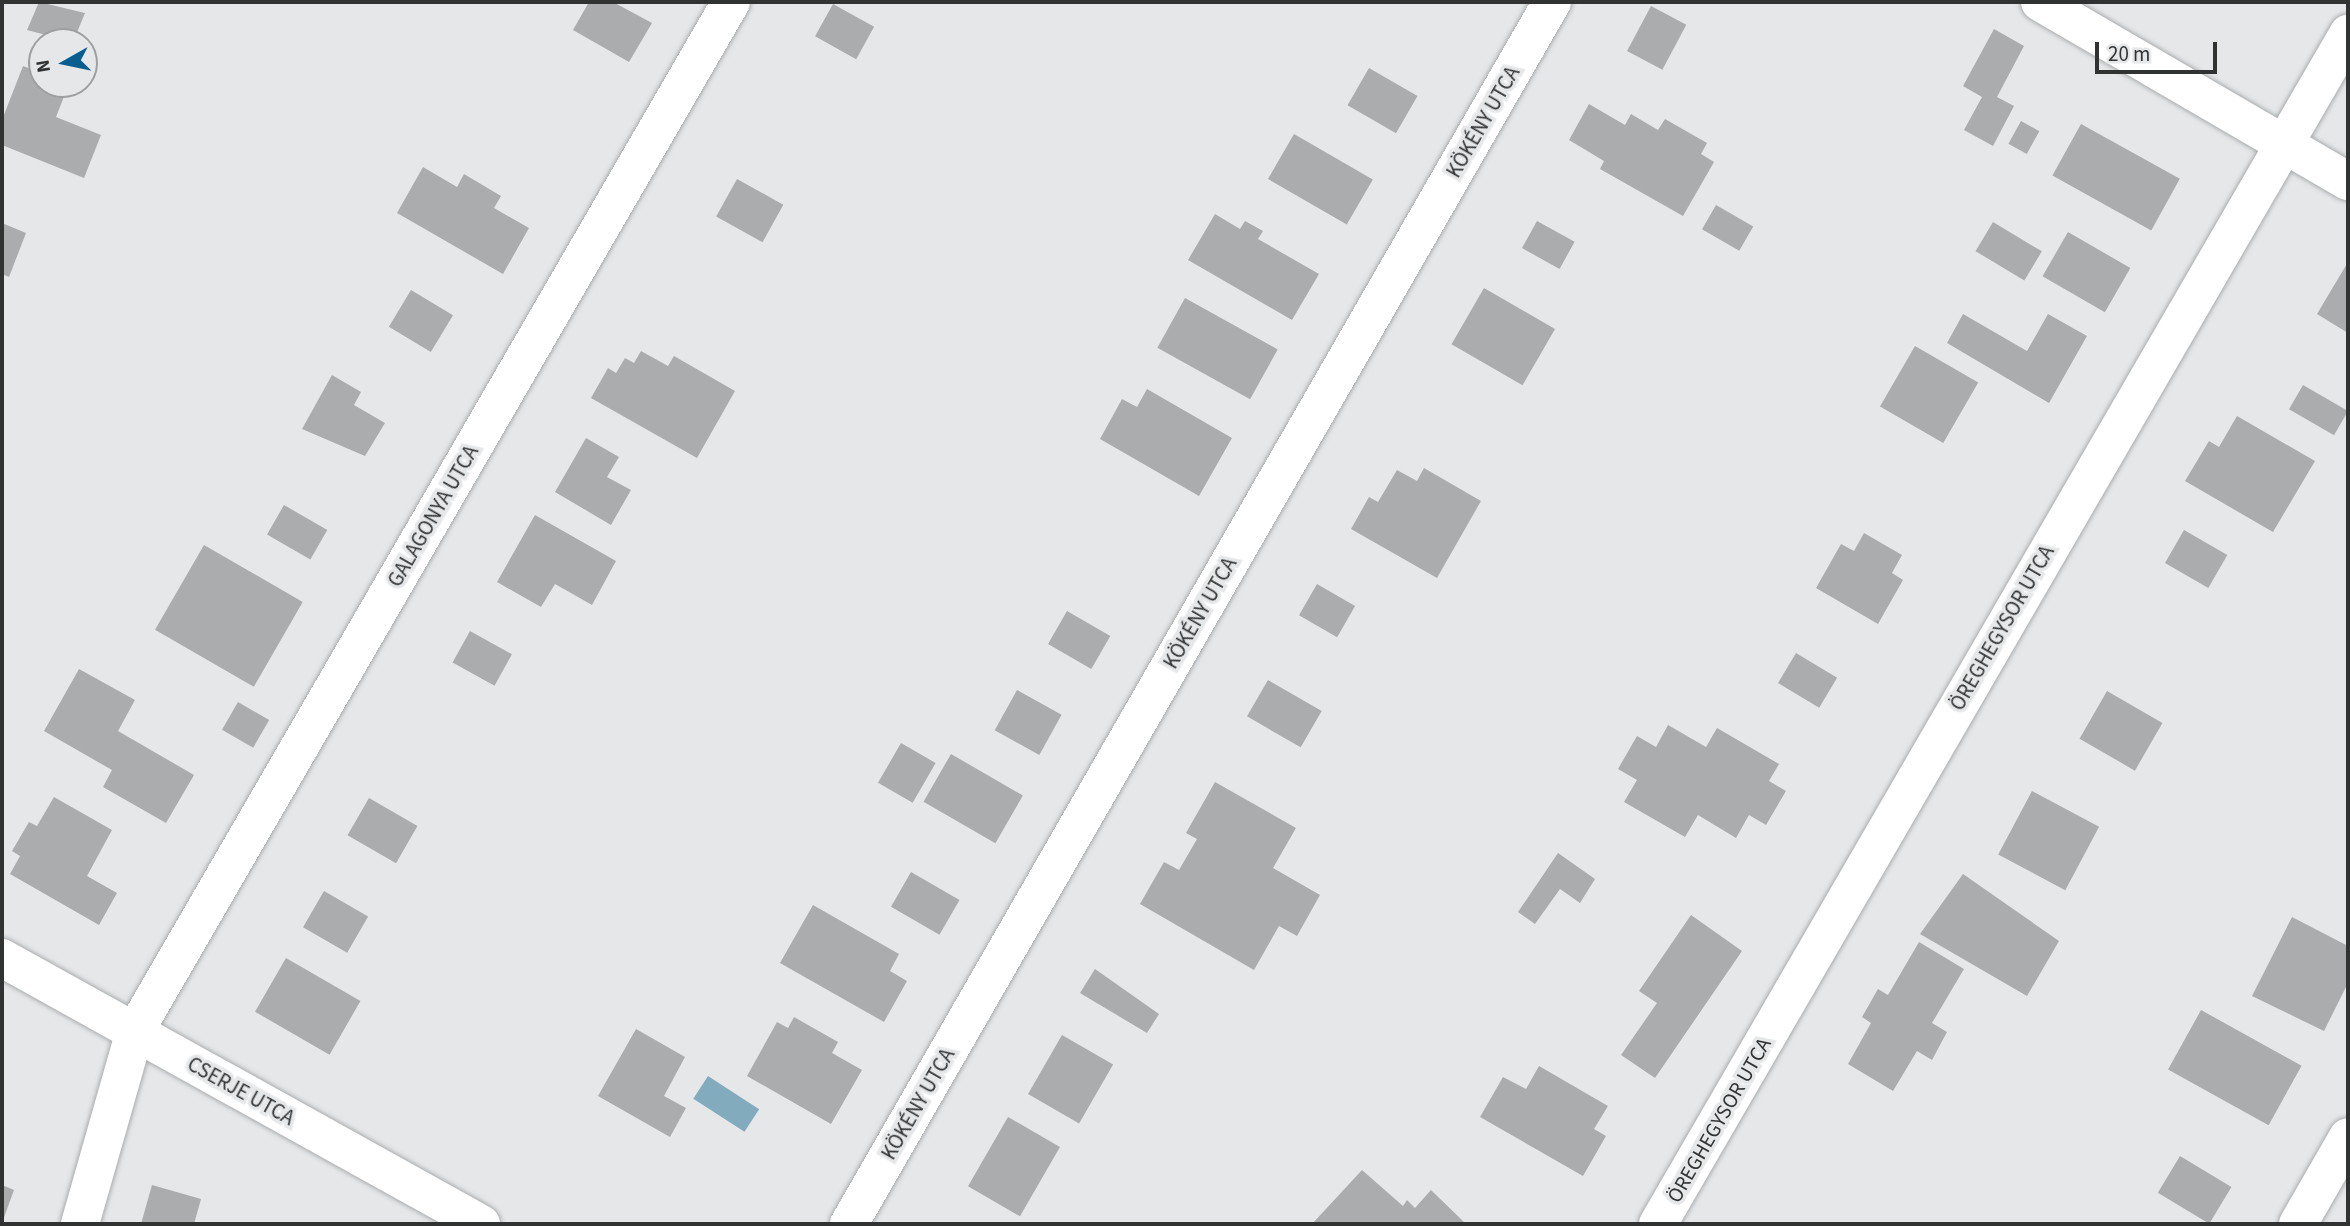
<!DOCTYPE html>
<html>
<head>
<meta charset="utf-8">
<style>
	body { margin:0 }
	#map { position:relative; width:2350px; height:1226px; overflow:hidden; background:#e5e7e9; font-family:"Source Sans 3",sans-serif }
	div>[style] { position:absolute }
	.water>* { inset:0; background:#83abbe; transform-origin:0 0 }
	.building>* { inset:0; background:#abacae; transform-origin:0 0 }
	.roads { filter:drop-shadow(0 0 2px #aaacad) drop-shadow(0 0 2px #aaacad) }
	.minor>* { height:38px; margin:-19px; padding:0 19px; transform-origin:19px; border-radius:19px; background:#fff }
	span { translate:-50% -50%; white-space:nowrap; text-align:center; line-height:1.15; -webkit-text-stroke:7px #e5e7e9; paint-order:stroke }
	.street-label { font-size:21px; color:#313232 }
	.frame { position:absolute; inset:0; border:4px solid #313232; pointer-events:none }
	.north { position:absolute; left:28px; top:28px; width:70px; height:70px; box-sizing:border-box; background:#e5e7e9; border:2px solid #9d9fa0; border-radius:50%; rotate:261deg; font-size:19px; font-weight:700; line-height:28px; text-align:center; color:#313232 }
	.north::after { content:''; display:block; margin:auto; width:24px; height:32px; background:#095e90; clip-path:polygon(50% 0,100% 100%,50% 72%,0 100%) }
	.scale { position:absolute; left:2095px; top:42px; width:122px; height:32px; box-sizing:border-box; border:4px solid #313232; border-top:0; padding-left:9px; font-size:21px; line-height:24px; white-space:nowrap; color:#313232; -webkit-text-stroke:5px #e5e7e9; paint-order:stroke }
</style>
</head>
<body>
<div id="map">
	<div class="water">
		<i style="left:708px;top:1076px;width:61px;height:27px;rotate:33deg"></i>
	</div>
	<div class="building">
		<i style="clip-path:polygon(39px 2px,85px 13px,73px 42px,27px 30px)"></i>
		<i style="clip-path:polygon(589px 2px,613px 2px,652px 23px,629px 62px,573px 30px)"></i>
		<i style="left:833px;top:4px;width:47px;height:37px;rotate:29deg"></i>
		<i style="left:1651px;top:6px;width:40px;height:51px;rotate:28deg"></i>
		<i style="clip-path:polygon(1994px 29px,2024px 46px,1997px 97px,2014px 106px,1993px 146px,1964px 130px,1982px 97px,1963px 86px)"></i>
		<i style="clip-path:polygon(23px 66px,42px 73px,42px 84px,69px 84px,56px 117px,101px 135px,84px 178px,2px 145px,2px 120px)"></i>
		<i style="left:1369px;top:68px;width:56px;height:43px;rotate:30deg"></i>
		<i style="clip-path:polygon(1589px 104px,1625px 125px,1631px 114px,1658px 130px,1665px 119px,1707px 143px,1701px 154px,1714px 162px,1683px 216px,1600px 169px,1604px 161px,1569px 140px)"></i>
		<i style="left:2021px;top:121px;width:21px;height:26px;rotate:29deg"></i>
		<i style="left:2081px;top:124px;width:113px;height:59px;rotate:29deg"></i>
		<i style="left:1294px;top:134px;width:91px;height:52px;rotate:30deg"></i>
		<i style="clip-path:polygon(423px 167px,457px 187px,464px 174px,501px 196px,494px 208px,529px 228px,503px 274px,397px 213px)"></i>
		<i style="left:737px;top:179px;width:53px;height:43px;rotate:29deg"></i>
		<i style="left:1716px;top:205px;width:43px;height:28px;rotate:30deg"></i>
		<i style="clip-path:polygon(1215px 214px,1240px 229px,1245px 221px,1263px 231px,1258px 239px,1319px 274px,1292px 320px,1188px 260px)"></i>
		<i style="left:1537px;top:221px;width:43px;height:31px;rotate:29deg"></i>
		<i style="left:1993px;top:222px;width:57px;height:34px;rotate:31deg"></i>
		<i style="clip-path:polygon(2px 223px,26px 233px,9px 277px,2px 274px)"></i>
		<i style="left:2068px;top:232px;width:72px;height:51px;rotate:30deg"></i>
		<i style="clip-path:polygon(2348px 262px,2348px 333px,2317px 314px)"></i>
		<i style="left:1484px;top:288px;width:82px;height:65px;rotate:30deg"></i>
		<i style="left:411px;top:290px;width:49px;height:43px;rotate:31deg"></i>
		<i style="left:1185px;top:298px;width:106px;height:57px;rotate:29deg"></i>
		<i style="clip-path:polygon(1963px 314px,2027px 351px,2048px 314px,2087px 336px,2049px 403px,1947px 343px)"></i>
		<i style="left:1915px;top:346px;width:73px;height:70px;rotate:30deg"></i>
		<i style="clip-path:polygon(641px 351px,668px 366px,674px 356px,735px 391px,697px 458px,591px 398px,608px 368px,616px 373px,625px 358px,634px 363px)"></i>
		<i style="clip-path:polygon(332px 375px,361px 392px,354px 405px,385px 423px,365px 456px,302px 429px)"></i>
		<i style="left:2303px;top:385px;width:52px;height:28px;rotate:30deg"></i>
		<i style="clip-path:polygon(1147px 389px,1232px 438px,1199px 496px,1100px 439px,1122px 399px,1137px 407px)"></i>
		<i style="clip-path:polygon(2237px 416px,2315px 461px,2273px 532px,2185px 481px,2209px 441px,2219px 447px)"></i>
		<i style="clip-path:polygon(586px 438px,619px 457px,607px 477px,631px 490px,611px 525px,555px 492px)"></i>
		<i style="clip-path:polygon(1424px 468px,1481px 501px,1437px 578px,1351px 529px,1369px 497px,1378px 502px,1397px 470px,1417px 481px)"></i>
		<i style="left:284px;top:505px;width:50px;height:34px;rotate:30deg"></i>
		<i style="clip-path:polygon(535px 515px,616px 561px,592px 605px,555px 584px,541px 607px,497px 582px)"></i>
		<i style="left:2184px;top:530px;width:50px;height:38px;rotate:30deg"></i>
		<i style="clip-path:polygon(1864px 533px,1902px 555px,1892px 573px,1903px 580px,1878px 624px,1816px 588px,1841px 544px,1854px 551px)"></i>
		<i style="left:204px;top:545px;width:114px;height:98px;rotate:30deg"></i>
		<i style="left:1317px;top:584px;width:44px;height:36px;rotate:30deg"></i>
		<i style="left:1067px;top:611px;width:50px;height:38px;rotate:30deg"></i>
		<i style="left:470px;top:631px;width:48px;height:36px;rotate:29deg"></i>
		<i style="left:1796px;top:653px;width:48px;height:35px;rotate:31deg"></i>
		<i style="clip-path:polygon(79px 669px,135px 700px,118px 731px,194px 775px,166px 823px,103px 787px,112px 770px,44px 731px)"></i>
		<i style="left:1268px;top:680px;width:62px;height:42px;rotate:30deg"></i>
		<i style="left:1017px;top:690px;width:51px;height:46px;rotate:29deg"></i>
		<i style="left:2107px;top:691px;width:64px;height:55px;rotate:30deg"></i>
		<i style="left:238px;top:702px;width:36px;height:32px;rotate:30deg"></i>
		<i style="clip-path:polygon(1668px 725px,1706px 747px,1717px 728px,1779px 764px,1769px 781px,1786px 791px,1766px 825px,1749px 815px,1736px 838px,1698px 815px,1685px 837px,1624px 802px,1637px 780px,1618px 769px,1637px 736px,1656px 747px)"></i>
		<i style="left:901px;top:743px;width:40px;height:46px;rotate:30deg"></i>
		<i style="left:951px;top:754px;width:83px;height:55px;rotate:30deg"></i>
		<i style="clip-path:polygon(1215px 782px,1296px 828px,1273px 868px,1320px 895px,1297px 936px,1279px 926px,1254px 970px,1140px 904px,1164px 862px,1179px 870px,1197px 839px,1186px 833px)"></i>
		<i style="left:2032px;top:791px;width:76px;height:72px;rotate:28deg"></i>
		<i style="clip-path:polygon(54px 797px,112px 830px,87px 876px,117px 893px,99px 925px,10px 874px,20px 856px,12px 851px,29px 822px,37px 826px)"></i>
		<i style="left:369px;top:798px;width:56px;height:43px;rotate:30deg"></i>
		<i style="clip-path:polygon(1558px 853px,1595px 879px,1580px 903px,1560px 889px,1535px 924px,1518px 912px)"></i>
		<i style="left:911px;top:872px;width:56px;height:40px;rotate:30deg"></i>
		<i style="clip-path:polygon(1963px 874px,2059px 941px,2027px 996px,1920px 934px)"></i>
		<i style="left:324px;top:891px;width:51px;height:42px;rotate:30deg"></i>
		<i style="clip-path:polygon(813px 905px,899px 954px,890px 971px,907px 981px,884px 1022px,780px 963px)"></i>
		<i style="clip-path:polygon(1691px 915px,1742px 951px,1655px 1078px,1621px 1055px,1657px 1003px,1639px 991px)"></i>
		<i style="clip-path:polygon(2292px 917px,2348px 946px,2348px 983px,2324px 1031px,2252px 996px)"></i>
		<i style="clip-path:polygon(1919px 942px,1964px 969px,1932px 1023px,1947px 1032px,1932px 1060px,1917px 1051px,1893px 1091px,1848px 1064px,1871px 1023px,1862px 1017px,1878px 989px,1888px 995px)"></i>
		<i style="left:286px;top:958px;width:86px;height:62px;rotate:30deg"></i>
		<i style="clip-path:polygon(1095px 969px,1159px 1014px,1147px 1033px,1080px 993px)"></i>
		<i style="left:2201px;top:1010px;width:115px;height:68px;rotate:29deg"></i>
		<i style="clip-path:polygon(794px 1017px,838px 1042px,832px 1053px,862px 1070px,831px 1124px,747px 1076px,777px 1022px,788px 1028px)"></i>
		<i style="clip-path:polygon(636px 1029px,685px 1057px,664px 1096px,686px 1108px,670px 1137px,598px 1096px)"></i>
		<i style="left:1062px;top:1035px;width:59px;height:68px;rotate:30deg"></i>
		<i style="clip-path:polygon(1539px 1066px,1608px 1106px,1594px 1129px,1606px 1136px,1583px 1176px,1480px 1117px,1503px 1077px,1526px 1089px)"></i>
		<i style="left:1008px;top:1117px;width:60px;height:80px;rotate:30deg"></i>
		<i style="left:2180px;top:1156px;width:60px;height:43px;rotate:31deg"></i>
		<i style="clip-path:polygon(1362px 1170px,1403px 1206px,1407px 1200px,1415px 1208px,1431px 1190px,1466px 1224px,1312px 1224px)"></i>
		<i style="clip-path:polygon(2px 1185px,14px 1190px,2px 1223px)"></i>
		<i style="clip-path:polygon(152px 1185px,201px 1199px,194px 1224px,141px 1224px)"></i>
	</div>
	<div class="roads">
		<div class="minor">
			<i style="left:2040px;top:2px;width:356px;rotate:30.2deg"></i>
			<i style="left:2px;top:958px;width:548px;rotate:29.04deg"></i>
			<i style="left:80px;top:1224px;width:201px;rotate:-74.1deg"></i>
			<i style="left:135px;top:1031px;width:1189px;rotate:-59.92deg"></i>
			<i style="left:849px;top:1224px;width:1410px;rotate:-60.09deg"></i>
			<i style="left:1658px;top:1224px;width:1376px;rotate:-59.89deg"></i>
			<i style="left:2298px;top:1224px;width:100px;rotate:-60.1deg"></i>
		</div>
	</div>
	<div class="street-label">
		<span style="left:1483px;top:122px;rotate:-60deg">KÖKÉNY UTCA</span>
		<span style="left:433px;top:516px;rotate:-60deg">GALAGONYA UTCA</span>
		<span style="left:1200px;top:613px;rotate:-60deg">KÖKÉNY UTCA</span>
		<span style="left:2002px;top:628px;rotate:-60deg">ÖREGHEGYSOR UTCA</span>
		<span style="left:241px;top:1091px;rotate:29deg">CSERJE UTCA</span>
		<span style="left:918px;top:1104px;rotate:-60deg">KÖKÉNY UTCA</span>
		<span style="left:1719px;top:1120px;rotate:-60deg">ÖREGHEGYSOR UTCA</span>
	</div>
	<div class="frame"></div>
	<div class="north">N</div>
	<div class="scale">20 m</div>
</div>
</body>
</html>
